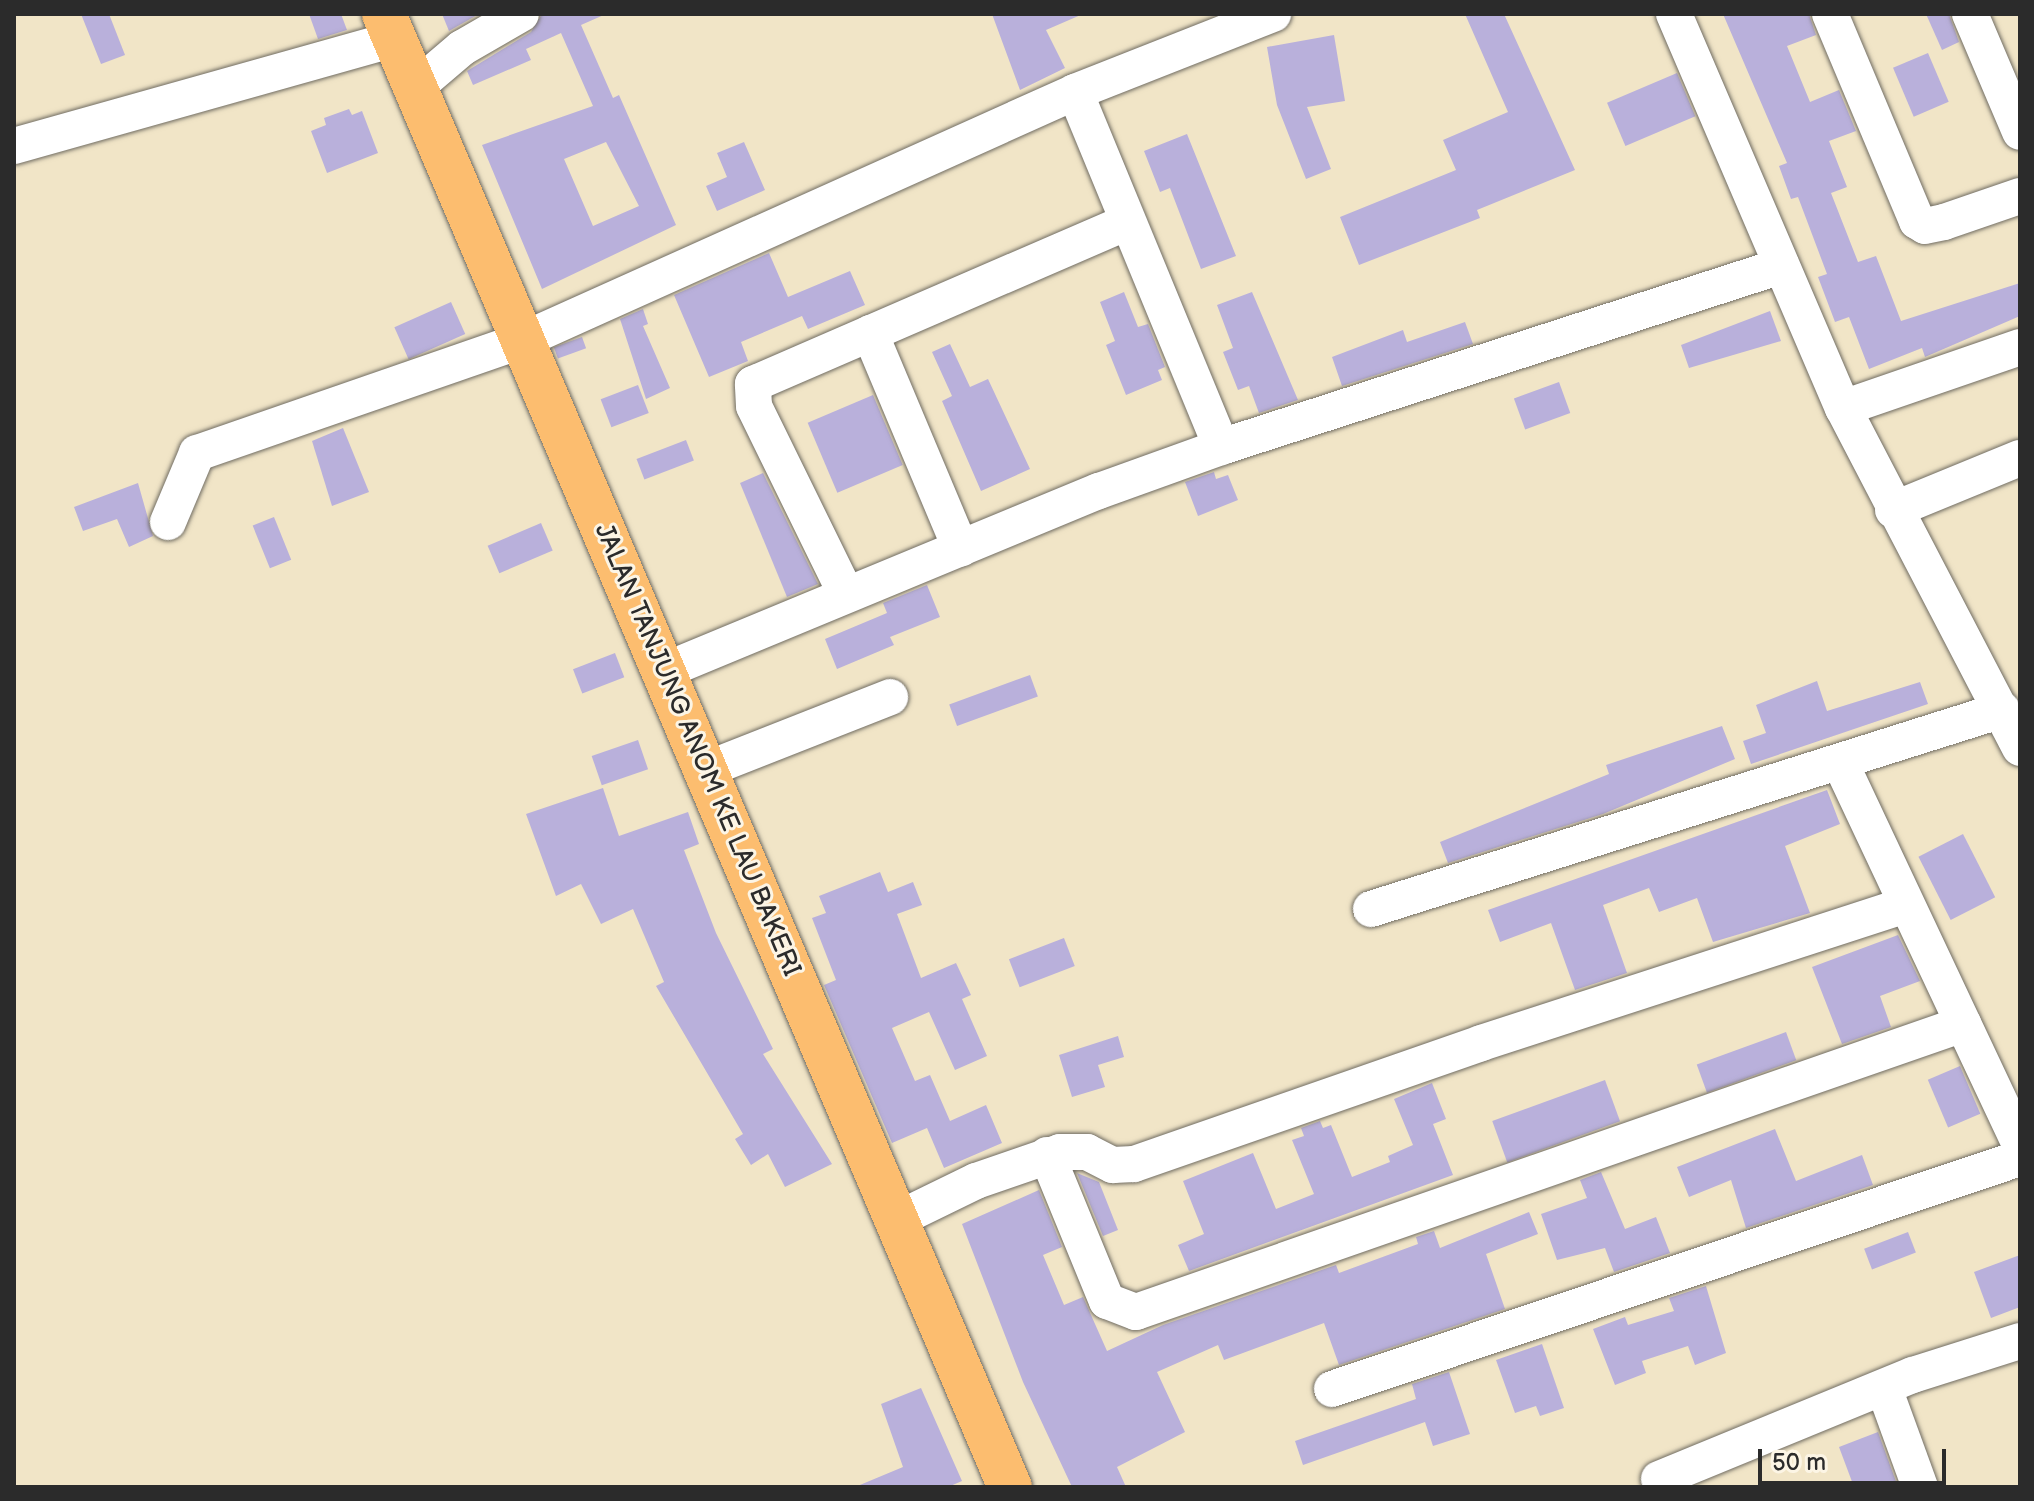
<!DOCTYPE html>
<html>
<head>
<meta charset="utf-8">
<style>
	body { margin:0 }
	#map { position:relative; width:2034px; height:1501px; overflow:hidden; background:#f1e5c7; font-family:"Balsamiq Sans",sans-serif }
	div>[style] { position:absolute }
	.building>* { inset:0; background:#b9b0db; transform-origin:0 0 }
	.roads { filter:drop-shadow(0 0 2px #706c62) drop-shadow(0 0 2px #706c62) }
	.minor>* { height:36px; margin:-18px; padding:0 18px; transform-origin:18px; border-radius:18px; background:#fff }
	.major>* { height:44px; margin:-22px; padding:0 22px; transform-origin:22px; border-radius:22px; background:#fcbd6f }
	span { translate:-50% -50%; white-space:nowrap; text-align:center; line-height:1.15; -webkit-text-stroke:6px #fcf5e5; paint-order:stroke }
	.street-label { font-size:26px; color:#2b2b2b }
	.frame { position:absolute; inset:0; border:16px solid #2b2b2b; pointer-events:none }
	.scale { position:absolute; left:1758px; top:1449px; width:188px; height:36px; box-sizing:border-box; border:4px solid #2b2b2b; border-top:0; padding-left:10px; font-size:24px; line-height:28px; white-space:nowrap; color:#2b2b2b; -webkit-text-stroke:6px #fcf5e5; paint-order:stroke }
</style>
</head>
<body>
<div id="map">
	<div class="building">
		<i style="clip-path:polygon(81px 14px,109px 14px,125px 55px,101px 64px)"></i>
		<i style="clip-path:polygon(309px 14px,341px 14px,347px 30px,318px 39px)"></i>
		<i style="clip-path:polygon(442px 14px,479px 14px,449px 31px)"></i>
		<i style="clip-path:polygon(evenodd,542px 14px,606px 14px,581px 25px,613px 98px,619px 95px,676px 225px,542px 289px,482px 145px,593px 106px,561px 33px,526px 49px,531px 60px,473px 85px,467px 71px,531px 32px,542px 14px,606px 142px,639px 206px,593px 226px,564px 159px,606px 142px)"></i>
		<i style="clip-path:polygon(992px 14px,1083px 14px,1046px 30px,1065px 68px,1020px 90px)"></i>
		<i style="clip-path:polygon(1465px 14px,1504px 14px,1575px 170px,1477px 210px,1480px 218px,1359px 265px,1340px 217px,1456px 170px,1443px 140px,1508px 112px)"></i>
		<i style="clip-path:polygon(1723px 14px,1809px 14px,1816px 35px,1787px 46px,1810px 102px,1839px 90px,1856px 131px,1829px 141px,1847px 187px,1831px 193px,1858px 262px,1876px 256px,1901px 321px,2020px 283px,2020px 316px,1925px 357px,1922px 348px,1869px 369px,1849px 317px,1835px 322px,1818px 277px,1827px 274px,1798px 197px,1791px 199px,1779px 166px,1787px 163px)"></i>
		<i style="clip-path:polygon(1926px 14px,1949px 14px,1959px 42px,1942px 50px)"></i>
		<i style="clip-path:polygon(1334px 35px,1345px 101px,1307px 107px,1331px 169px,1306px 179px,1277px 105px,1267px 47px)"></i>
		<i style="left:1928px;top:53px;width:53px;height:38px;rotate:67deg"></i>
		<i style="left:1677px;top:73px;width:47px;height:76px;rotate:67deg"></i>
		<i style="clip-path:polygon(349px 109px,352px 115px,362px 111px,378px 153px,327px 173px,311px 131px,326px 125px,324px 118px)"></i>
		<i style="clip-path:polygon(1187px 134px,1236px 256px,1201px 269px,1170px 188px,1160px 192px,1144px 151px)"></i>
		<i style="clip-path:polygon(744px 142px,765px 190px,717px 211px,706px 186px,727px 177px,717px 153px)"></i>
		<i style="clip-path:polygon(769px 253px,788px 297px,850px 271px,865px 305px,808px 329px,802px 316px,741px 342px,748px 361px,709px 377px,674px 295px)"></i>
		<i style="clip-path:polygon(1124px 292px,1138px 327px,1148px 324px,1165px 367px,1158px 370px,1162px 380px,1126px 395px,1106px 345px,1115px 341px,1100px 302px)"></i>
		<i style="clip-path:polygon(1252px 292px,1298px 400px,1259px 413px,1249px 386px,1238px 390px,1223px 352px,1233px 348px,1217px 305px)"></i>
		<i style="left:451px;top:302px;width:35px;height:62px;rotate:66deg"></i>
		<i style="clip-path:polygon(643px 309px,648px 324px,643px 326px,670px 388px,646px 399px,620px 319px)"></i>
		<i style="clip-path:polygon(1770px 311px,1781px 341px,1689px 368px,1681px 345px)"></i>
		<i style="clip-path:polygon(1465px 322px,1473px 344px,1342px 386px,1332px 357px,1403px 330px,1407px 342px)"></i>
		<i style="left:582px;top:337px;width:12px;height:30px;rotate:70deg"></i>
		<i style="clip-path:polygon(950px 344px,970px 387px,988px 379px,1030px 469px,981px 491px,942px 401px,952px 396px,932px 352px)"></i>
		<i style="left:1559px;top:382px;width:33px;height:48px;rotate:70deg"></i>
		<i style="left:638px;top:385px;width:30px;height:40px;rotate:69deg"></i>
		<i style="left:873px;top:395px;width:76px;height:71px;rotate:67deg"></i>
		<i style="clip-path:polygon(343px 428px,369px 492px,332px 506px,312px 441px)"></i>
		<i style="left:686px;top:440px;width:22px;height:53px;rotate:69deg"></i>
		<i style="clip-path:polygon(1214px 472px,1216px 479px,1228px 475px,1238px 500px,1198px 516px,1185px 482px)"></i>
		<i style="clip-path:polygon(763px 473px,818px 584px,787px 597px,740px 483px)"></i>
		<i style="clip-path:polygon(138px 483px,153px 536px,129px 547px,117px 519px,83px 531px,74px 507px)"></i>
		<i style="left:274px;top:517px;width:46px;height:23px;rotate:68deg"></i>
		<i style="left:541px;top:523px;width:30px;height:58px;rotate:67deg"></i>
		<i style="clip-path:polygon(927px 585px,940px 617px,890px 637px,894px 645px,837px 669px,825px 639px,887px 613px,883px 603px)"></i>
		<i style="left:615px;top:653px;width:26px;height:45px;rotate:69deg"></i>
		<i style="left:1030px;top:675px;width:23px;height:86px;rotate:70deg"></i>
		<i style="clip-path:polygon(1817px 681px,1827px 711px,1920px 682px,1928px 704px,1751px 764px,1743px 741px,1766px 733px,1756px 705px)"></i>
		<i style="clip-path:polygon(1722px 726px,1735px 759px,1603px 814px,1448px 863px,1440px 842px,1609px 774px,1606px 765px)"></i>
		<i style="left:638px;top:740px;width:31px;height:49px;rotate:71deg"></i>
		<i style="clip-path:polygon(603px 788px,619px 836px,688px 812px,699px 844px,684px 850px,716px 933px,773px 1049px,763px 1054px,832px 1164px,785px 1187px,768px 1154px,751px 1165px,735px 1139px,743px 1134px,656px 986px,664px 982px,633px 909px,601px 924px,581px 884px,556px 896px,526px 814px)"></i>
		<i style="clip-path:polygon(1827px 790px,1840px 824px,1785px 846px,1810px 913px,1713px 942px,1697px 898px,1659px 912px,1649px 888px,1603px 905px,1627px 973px,1575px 990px,1551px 923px,1500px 942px,1488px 910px)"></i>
		<i style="left:1963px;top:834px;width:71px;height:50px;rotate:63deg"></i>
		<i style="clip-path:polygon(880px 872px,888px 892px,913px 882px,922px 905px,897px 914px,921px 978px,956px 963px,971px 995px,962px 999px,987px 1056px,955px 1070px,929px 1012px,892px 1028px,915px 1081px,930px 1075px,950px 1121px,986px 1105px,1002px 1143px,944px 1168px,927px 1128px,892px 1143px,824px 985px,836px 980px,812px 918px,826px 913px,819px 896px)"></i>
		<i style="clip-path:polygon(1898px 935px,1920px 981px,1880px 996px,1891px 1027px,1842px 1044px,1812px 967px)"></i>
		<i style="left:1064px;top:938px;width:30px;height:59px;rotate:69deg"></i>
		<i style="left:1786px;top:1032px;width:30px;height:95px;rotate:70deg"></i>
		<i style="clip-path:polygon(1118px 1036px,1124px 1057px,1098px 1065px,1105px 1087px,1072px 1097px,1059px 1055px)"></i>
		<i style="left:1960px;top:1066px;width:52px;height:35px;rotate:67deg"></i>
		<i style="left:1605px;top:1080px;width:44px;height:120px;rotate:70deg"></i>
		<i style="clip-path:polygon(1432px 1083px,1446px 1119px,1433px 1124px,1453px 1175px,1189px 1271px,1178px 1245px,1204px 1234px,1183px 1181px,1253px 1153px,1276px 1209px,1314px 1194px,1292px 1140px,1304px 1136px,1301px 1128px,1320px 1121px,1323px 1128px,1331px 1125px,1352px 1177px,1390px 1162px,1388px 1156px,1413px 1145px,1394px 1099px)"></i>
		<i style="clip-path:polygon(1775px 1129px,1796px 1181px,1862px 1155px,1873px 1185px,1746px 1228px,1731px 1180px,1689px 1197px,1677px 1167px)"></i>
		<i style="clip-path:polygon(1601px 1172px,1625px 1229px,1656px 1217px,1670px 1253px,1614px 1272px,1605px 1248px,1557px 1260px,1541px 1214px,1587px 1198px,1580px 1180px)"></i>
		<i style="clip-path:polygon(1077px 1173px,1099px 1182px,1118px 1230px,1103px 1236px)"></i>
		<i style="clip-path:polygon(1039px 1190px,1062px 1247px,1043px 1255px,1064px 1305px,1083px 1297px,1107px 1351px,1163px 1325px,1336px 1265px,1339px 1273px,1418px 1244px,1416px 1237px,1434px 1231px,1440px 1248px,1529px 1212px,1538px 1234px,1486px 1254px,1505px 1309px,1339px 1365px,1324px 1323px,1224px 1360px,1218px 1345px,1157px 1372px,1185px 1432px,1117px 1467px,1126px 1487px,1072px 1487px,1023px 1382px,962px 1224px)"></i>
		<i style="left:1908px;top:1232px;width:22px;height:47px;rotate:69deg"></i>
		<i style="clip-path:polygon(2020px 1255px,2020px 1307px,1991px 1318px,1974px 1272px)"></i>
		<i style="clip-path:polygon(1706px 1286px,1726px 1353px,1695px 1365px,1688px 1346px,1642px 1361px,1646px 1373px,1615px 1385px,1593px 1329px,1625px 1317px,1628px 1325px,1674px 1311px,1669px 1298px)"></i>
		<i style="clip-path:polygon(1542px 1344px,1564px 1408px,1540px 1416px,1536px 1406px,1515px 1413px,1496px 1360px)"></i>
		<i style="clip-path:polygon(1449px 1372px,1470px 1434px,1433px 1446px,1425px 1422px,1303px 1465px,1295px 1441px,1416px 1399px,1412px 1384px)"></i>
		<i style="clip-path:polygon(921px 1388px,962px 1481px,948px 1487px,855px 1487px,903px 1467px,881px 1404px)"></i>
		<i style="clip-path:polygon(1878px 1432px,1898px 1487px,1854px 1487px,1839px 1447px)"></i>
	</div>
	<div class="roads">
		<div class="minor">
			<i style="left:1674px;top:14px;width:429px;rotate:66.8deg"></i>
			<i style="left:1843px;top:408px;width:383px;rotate:62.5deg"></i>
			<i style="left:1830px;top:14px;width:225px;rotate:67.2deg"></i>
			<i style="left:1917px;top:221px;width:9px;rotate:32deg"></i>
			<i style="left:1925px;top:226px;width:19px;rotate:-12deg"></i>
			<i style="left:1944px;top:222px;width:80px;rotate:-18.9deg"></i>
			<i style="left:1970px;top:14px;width:128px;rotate:67deg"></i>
			<i style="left:415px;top:88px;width:62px;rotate:-40.4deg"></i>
			<i style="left:462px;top:48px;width:68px;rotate:-30deg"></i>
			<i style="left:1075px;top:92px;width:384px;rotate:67.6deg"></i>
			<i style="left:1221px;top:447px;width:589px;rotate:-17.91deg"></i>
			<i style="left:14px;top:146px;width:396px;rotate:-15.7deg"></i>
			<i style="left:870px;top:333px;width:234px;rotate:67.2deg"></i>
			<i style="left:1843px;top:408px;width:187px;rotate:-19deg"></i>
			<i style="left:1893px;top:510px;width:137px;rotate:-22.3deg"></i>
			<i style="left:168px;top:522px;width:75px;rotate:-67.2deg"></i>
			<i style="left:197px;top:453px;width:345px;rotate:-19.1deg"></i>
			<i style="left:523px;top:340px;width:605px;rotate:-24.19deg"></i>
			<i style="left:1075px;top:92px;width:213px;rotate:-21.5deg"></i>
			<i style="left:846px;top:594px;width:209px;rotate:-116.1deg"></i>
			<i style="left:754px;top:406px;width:22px;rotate:-93deg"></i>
			<i style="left:753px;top:384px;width:408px;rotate:-23.4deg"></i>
			<i style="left:670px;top:688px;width:20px;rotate:-87deg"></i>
			<i style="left:671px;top:668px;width:463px;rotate:-22.5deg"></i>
			<i style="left:1099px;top:491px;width:130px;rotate:-19.8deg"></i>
			<i style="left:1840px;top:762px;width:422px;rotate:64.8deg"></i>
			<i style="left:705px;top:770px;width:199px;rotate:-21.5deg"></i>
			<i style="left:1371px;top:909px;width:662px;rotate:-17.5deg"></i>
			<i style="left:1047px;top:1155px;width:158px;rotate:67.7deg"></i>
			<i style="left:1107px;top:1301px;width:31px;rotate:21deg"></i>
			<i style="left:1136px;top:1312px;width:876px;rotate:-19.2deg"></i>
			<i style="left:896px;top:1220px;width:89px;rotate:-26deg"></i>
			<i style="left:976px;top:1181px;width:89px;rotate:-19deg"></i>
			<i style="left:1060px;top:1152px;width:27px"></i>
			<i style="left:1087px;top:1152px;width:29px;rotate:27deg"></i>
			<i style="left:1113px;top:1165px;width:21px;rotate:-3deg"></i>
			<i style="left:1134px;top:1164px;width:367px;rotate:-19.2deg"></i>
			<i style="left:1481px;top:1043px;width:447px;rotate:-18deg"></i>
			<i style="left:1884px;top:1388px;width:105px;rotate:70deg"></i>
			<i style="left:1332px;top:1389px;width:726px;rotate:-18.56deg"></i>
			<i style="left:1659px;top:1479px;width:274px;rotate:-22.3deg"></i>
			<i style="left:1913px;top:1375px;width:112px;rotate:-17.6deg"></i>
		</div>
		<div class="major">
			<i style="left:384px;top:14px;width:1601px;rotate:66.98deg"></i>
		</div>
	</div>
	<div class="street-label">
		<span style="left:697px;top:750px;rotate:67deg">JALAN TANJUNG ANOM KE LAU BAKERI</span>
	</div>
	<div class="frame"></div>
	<div class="scale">50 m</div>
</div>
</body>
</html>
